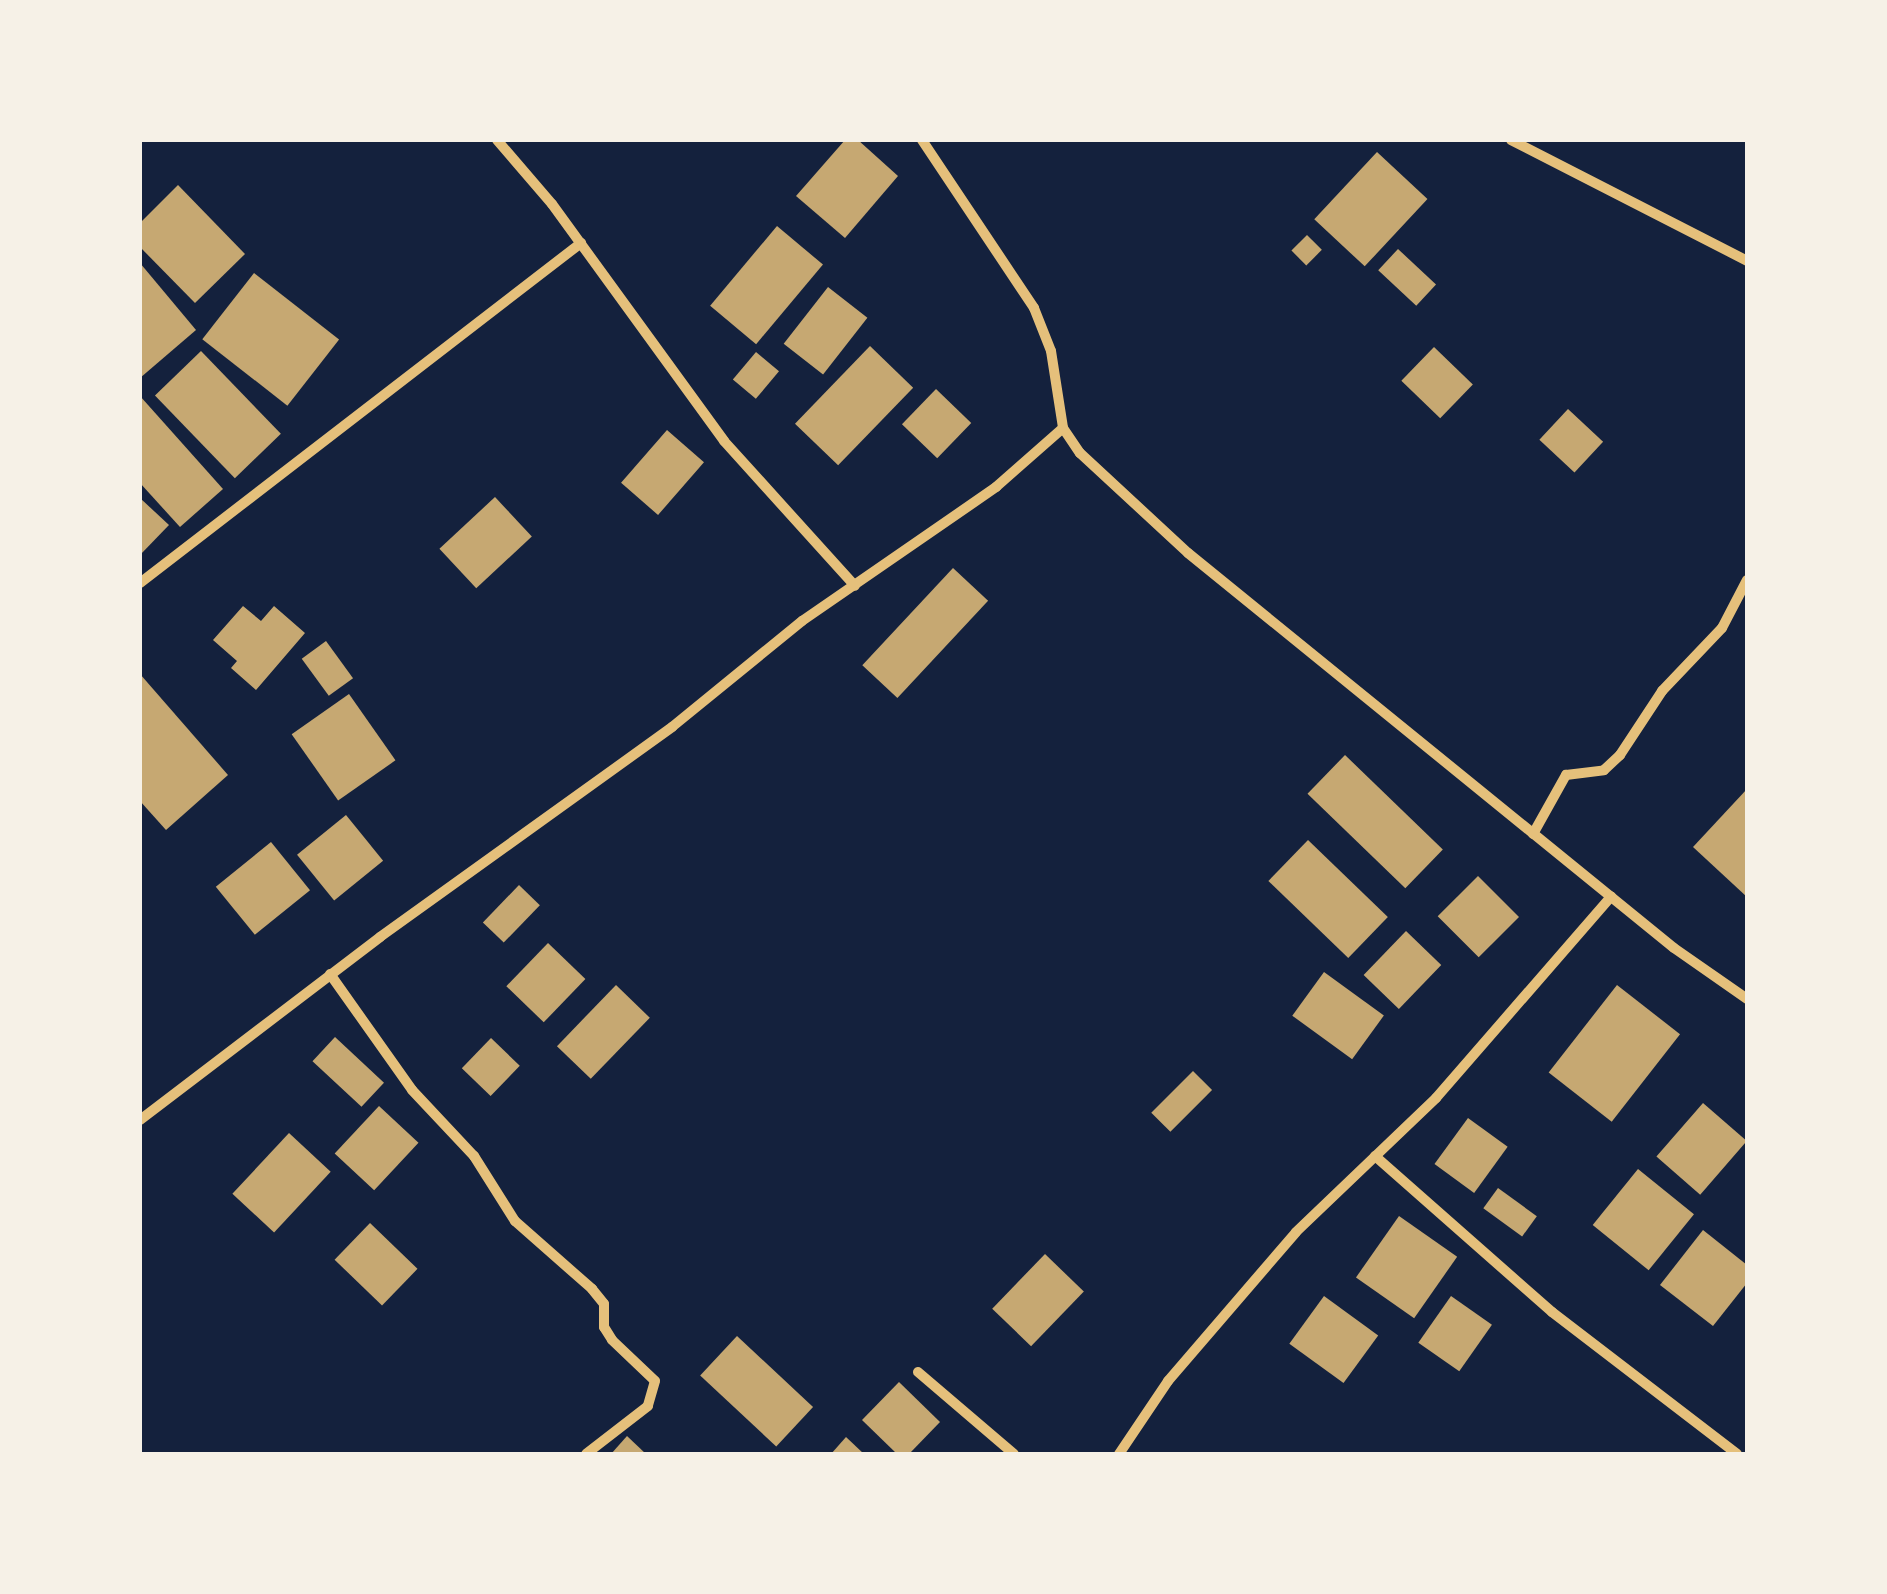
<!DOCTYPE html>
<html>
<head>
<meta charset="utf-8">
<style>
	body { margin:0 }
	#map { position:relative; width:1887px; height:1594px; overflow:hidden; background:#14213d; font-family:"Fira Sans Condensed",sans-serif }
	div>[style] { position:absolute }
	.building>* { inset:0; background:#c6a872; transform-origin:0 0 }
	.minor>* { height:10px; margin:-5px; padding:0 5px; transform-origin:5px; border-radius:5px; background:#e5c07b }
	span { translate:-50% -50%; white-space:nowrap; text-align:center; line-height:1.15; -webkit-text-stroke:10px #f6f1e7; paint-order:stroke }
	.frame { position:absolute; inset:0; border:142px solid #f6f1e7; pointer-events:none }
</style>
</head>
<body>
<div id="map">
	<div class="building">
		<i style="clip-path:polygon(845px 140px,858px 140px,898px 176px,845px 238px,796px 196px)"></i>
		<i style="left:1377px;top:152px;width:69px;height:92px;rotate:43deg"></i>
		<i style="clip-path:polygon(178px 185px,245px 254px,195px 303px,140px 247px,140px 223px)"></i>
		<i style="left:777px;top:226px;width:60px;height:104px;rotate:40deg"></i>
		<i style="left:1307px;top:235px;width:21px;height:22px;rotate:45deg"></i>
		<i style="left:1398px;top:249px;width:52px;height:29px;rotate:43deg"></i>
		<i style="clip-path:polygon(140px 263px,196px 330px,140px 378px)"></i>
		<i style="left:254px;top:273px;width:108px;height:84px;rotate:38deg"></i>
		<i style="left:828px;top:287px;width:50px;height:72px;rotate:38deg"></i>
		<i style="left:870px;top:346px;width:60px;height:108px;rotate:44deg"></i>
		<i style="left:1434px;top:347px;width:54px;height:47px;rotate:44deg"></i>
		<i style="left:201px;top:351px;width:115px;height:64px;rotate:46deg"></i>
		<i style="left:756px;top:352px;width:30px;height:36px;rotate:40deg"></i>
		<i style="left:936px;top:389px;width:49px;height:49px;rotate:44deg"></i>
		<i style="clip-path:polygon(140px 396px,223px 489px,180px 527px,140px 483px)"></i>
		<i style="left:1568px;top:409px;width:48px;height:42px;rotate:43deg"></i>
		<i style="left:667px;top:430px;width:49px;height:70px;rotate:41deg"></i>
		<i style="left:495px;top:497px;width:54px;height:76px;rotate:47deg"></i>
		<i style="clip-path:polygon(140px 498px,169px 525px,140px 555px)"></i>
		<i style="left:953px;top:568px;width:48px;height:133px;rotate:43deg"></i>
		<i style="clip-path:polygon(243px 606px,261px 621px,274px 606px,305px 633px,256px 690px,231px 668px,237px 661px,213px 640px)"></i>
		<i style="left:326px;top:641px;width:46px;height:30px;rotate:54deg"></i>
		<i style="clip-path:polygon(140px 674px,228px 775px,166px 830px,140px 801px)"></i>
		<i style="left:349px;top:694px;width:81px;height:70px;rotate:55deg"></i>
		<i style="left:1345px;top:755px;width:136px;height:54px;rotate:44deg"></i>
		<i style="clip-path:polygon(1747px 789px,1747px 897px,1693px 847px)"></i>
		<i style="left:346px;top:815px;width:59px;height:63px;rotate:51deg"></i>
		<i style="left:1308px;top:840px;width:111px;height:57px;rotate:44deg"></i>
		<i style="left:271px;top:842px;width:62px;height:71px;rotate:51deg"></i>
		<i style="left:1478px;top:876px;width:58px;height:57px;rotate:45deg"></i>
		<i style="left:519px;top:885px;width:29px;height:52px;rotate:44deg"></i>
		<i style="left:1406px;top:931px;width:49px;height:61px;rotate:44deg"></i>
		<i style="left:548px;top:943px;width:52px;height:60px;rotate:44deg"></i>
		<i style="left:1324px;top:972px;width:74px;height:54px;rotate:36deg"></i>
		<i style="left:616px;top:985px;width:47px;height:85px;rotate:44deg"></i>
		<i style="left:1617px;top:985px;width:80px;height:111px;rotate:38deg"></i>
		<i style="left:335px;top:1037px;width:67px;height:33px;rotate:43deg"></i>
		<i style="left:491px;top:1038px;width:40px;height:42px;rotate:44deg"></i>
		<i style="left:1193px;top:1071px;width:27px;height:59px;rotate:45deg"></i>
		<i style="left:1703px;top:1103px;width:58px;height:71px;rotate:41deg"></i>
		<i style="left:379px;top:1106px;width:54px;height:65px;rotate:43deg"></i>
		<i style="left:1468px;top:1118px;width:49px;height:57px;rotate:36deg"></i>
		<i style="left:289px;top:1133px;width:57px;height:83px;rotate:43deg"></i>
		<i style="left:1638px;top:1169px;width:72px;height:72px;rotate:39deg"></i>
		<i style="left:1498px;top:1188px;width:48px;height:25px;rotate:36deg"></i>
		<i style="left:1399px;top:1216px;width:71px;height:75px;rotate:35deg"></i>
		<i style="left:370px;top:1223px;width:66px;height:51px;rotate:44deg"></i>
		<i style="clip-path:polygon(1703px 1230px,1747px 1265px,1747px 1283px,1713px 1326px,1660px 1285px)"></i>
		<i style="left:1045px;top:1254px;width:54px;height:76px;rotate:44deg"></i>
		<i style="left:1324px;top:1296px;width:67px;height:59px;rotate:36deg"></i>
		<i style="left:1451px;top:1296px;width:50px;height:57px;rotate:35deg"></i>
		<i style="left:737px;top:1336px;width:104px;height:54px;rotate:43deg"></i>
		<i style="clip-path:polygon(899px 1382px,940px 1422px,909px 1454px,897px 1454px,862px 1420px)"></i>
		<i style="clip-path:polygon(627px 1436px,646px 1454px,611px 1454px)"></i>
		<i style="clip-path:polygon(846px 1437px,864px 1454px,831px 1454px)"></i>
	</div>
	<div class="minor">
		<i style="left:497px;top:140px;width:84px;rotate:49.3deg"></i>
		<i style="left:552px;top:204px;width:293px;rotate:54deg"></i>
		<i style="left:724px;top:441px;width:195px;rotate:47.9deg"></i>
		<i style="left:922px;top:140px;width:202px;rotate:56.3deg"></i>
		<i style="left:1034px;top:308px;width:46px;rotate:68.4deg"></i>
		<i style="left:1051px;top:351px;width:78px;rotate:81.1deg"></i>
		<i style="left:1063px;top:428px;width:30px;rotate:56deg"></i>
		<i style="left:1080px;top:453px;width:147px;rotate:42.8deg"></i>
		<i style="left:1188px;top:553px;width:626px;rotate:39.1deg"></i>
		<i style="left:1674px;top:948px;width:89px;rotate:34.9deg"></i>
		<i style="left:1511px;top:140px;width:265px;rotate:27.1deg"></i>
		<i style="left:140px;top:583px;width:557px;rotate:-37.63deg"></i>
		<i style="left:1533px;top:834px;width:68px;rotate:-60.8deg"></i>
		<i style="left:1566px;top:775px;width:38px;rotate:-7deg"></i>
		<i style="left:1604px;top:770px;width:22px;rotate:-43deg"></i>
		<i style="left:1620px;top:755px;width:77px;rotate:-56.7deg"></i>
		<i style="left:1662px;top:691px;width:87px;rotate:-46.4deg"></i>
		<i style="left:1722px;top:628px;width:54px;rotate:-62.5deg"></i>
		<i style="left:330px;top:974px;width:142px;rotate:54.7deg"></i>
		<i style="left:412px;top:1090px;width:91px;rotate:46.8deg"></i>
		<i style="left:474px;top:1156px;width:77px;rotate:57.8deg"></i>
		<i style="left:515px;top:1221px;width:103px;rotate:41.4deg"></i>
		<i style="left:592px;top:1289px;width:19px;rotate:51deg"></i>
		<i style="left:604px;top:1304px;width:23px;rotate:90deg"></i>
		<i style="left:604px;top:1327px;width:15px;rotate:58deg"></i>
		<i style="left:612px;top:1340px;width:59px;rotate:43.6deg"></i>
		<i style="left:655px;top:1381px;width:26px;rotate:106deg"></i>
		<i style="left:648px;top:1406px;width:78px;rotate:142.3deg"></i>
		<i style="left:140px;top:1120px;width:302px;rotate:-37.3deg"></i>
		<i style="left:380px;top:937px;width:360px;rotate:-35.7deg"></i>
		<i style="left:672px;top:727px;width:168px;rotate:-39.2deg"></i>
		<i style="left:802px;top:621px;width:236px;rotate:-34.6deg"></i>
		<i style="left:996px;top:487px;width:89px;rotate:-41.4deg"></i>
		<i style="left:1375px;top:1156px;width:236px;rotate:41.4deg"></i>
		<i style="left:1552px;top:1312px;width:233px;rotate:37.5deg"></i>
		<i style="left:918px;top:1372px;width:126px;rotate:40.5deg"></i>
		<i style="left:1119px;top:1454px;width:88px;rotate:-56.1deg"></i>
		<i style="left:1168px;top:1381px;width:196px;rotate:-49.3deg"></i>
		<i style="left:1296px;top:1232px;width:194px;rotate:-43.7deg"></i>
		<i style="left:1436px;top:1098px;width:267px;rotate:-49deg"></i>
	</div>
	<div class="frame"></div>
</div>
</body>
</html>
